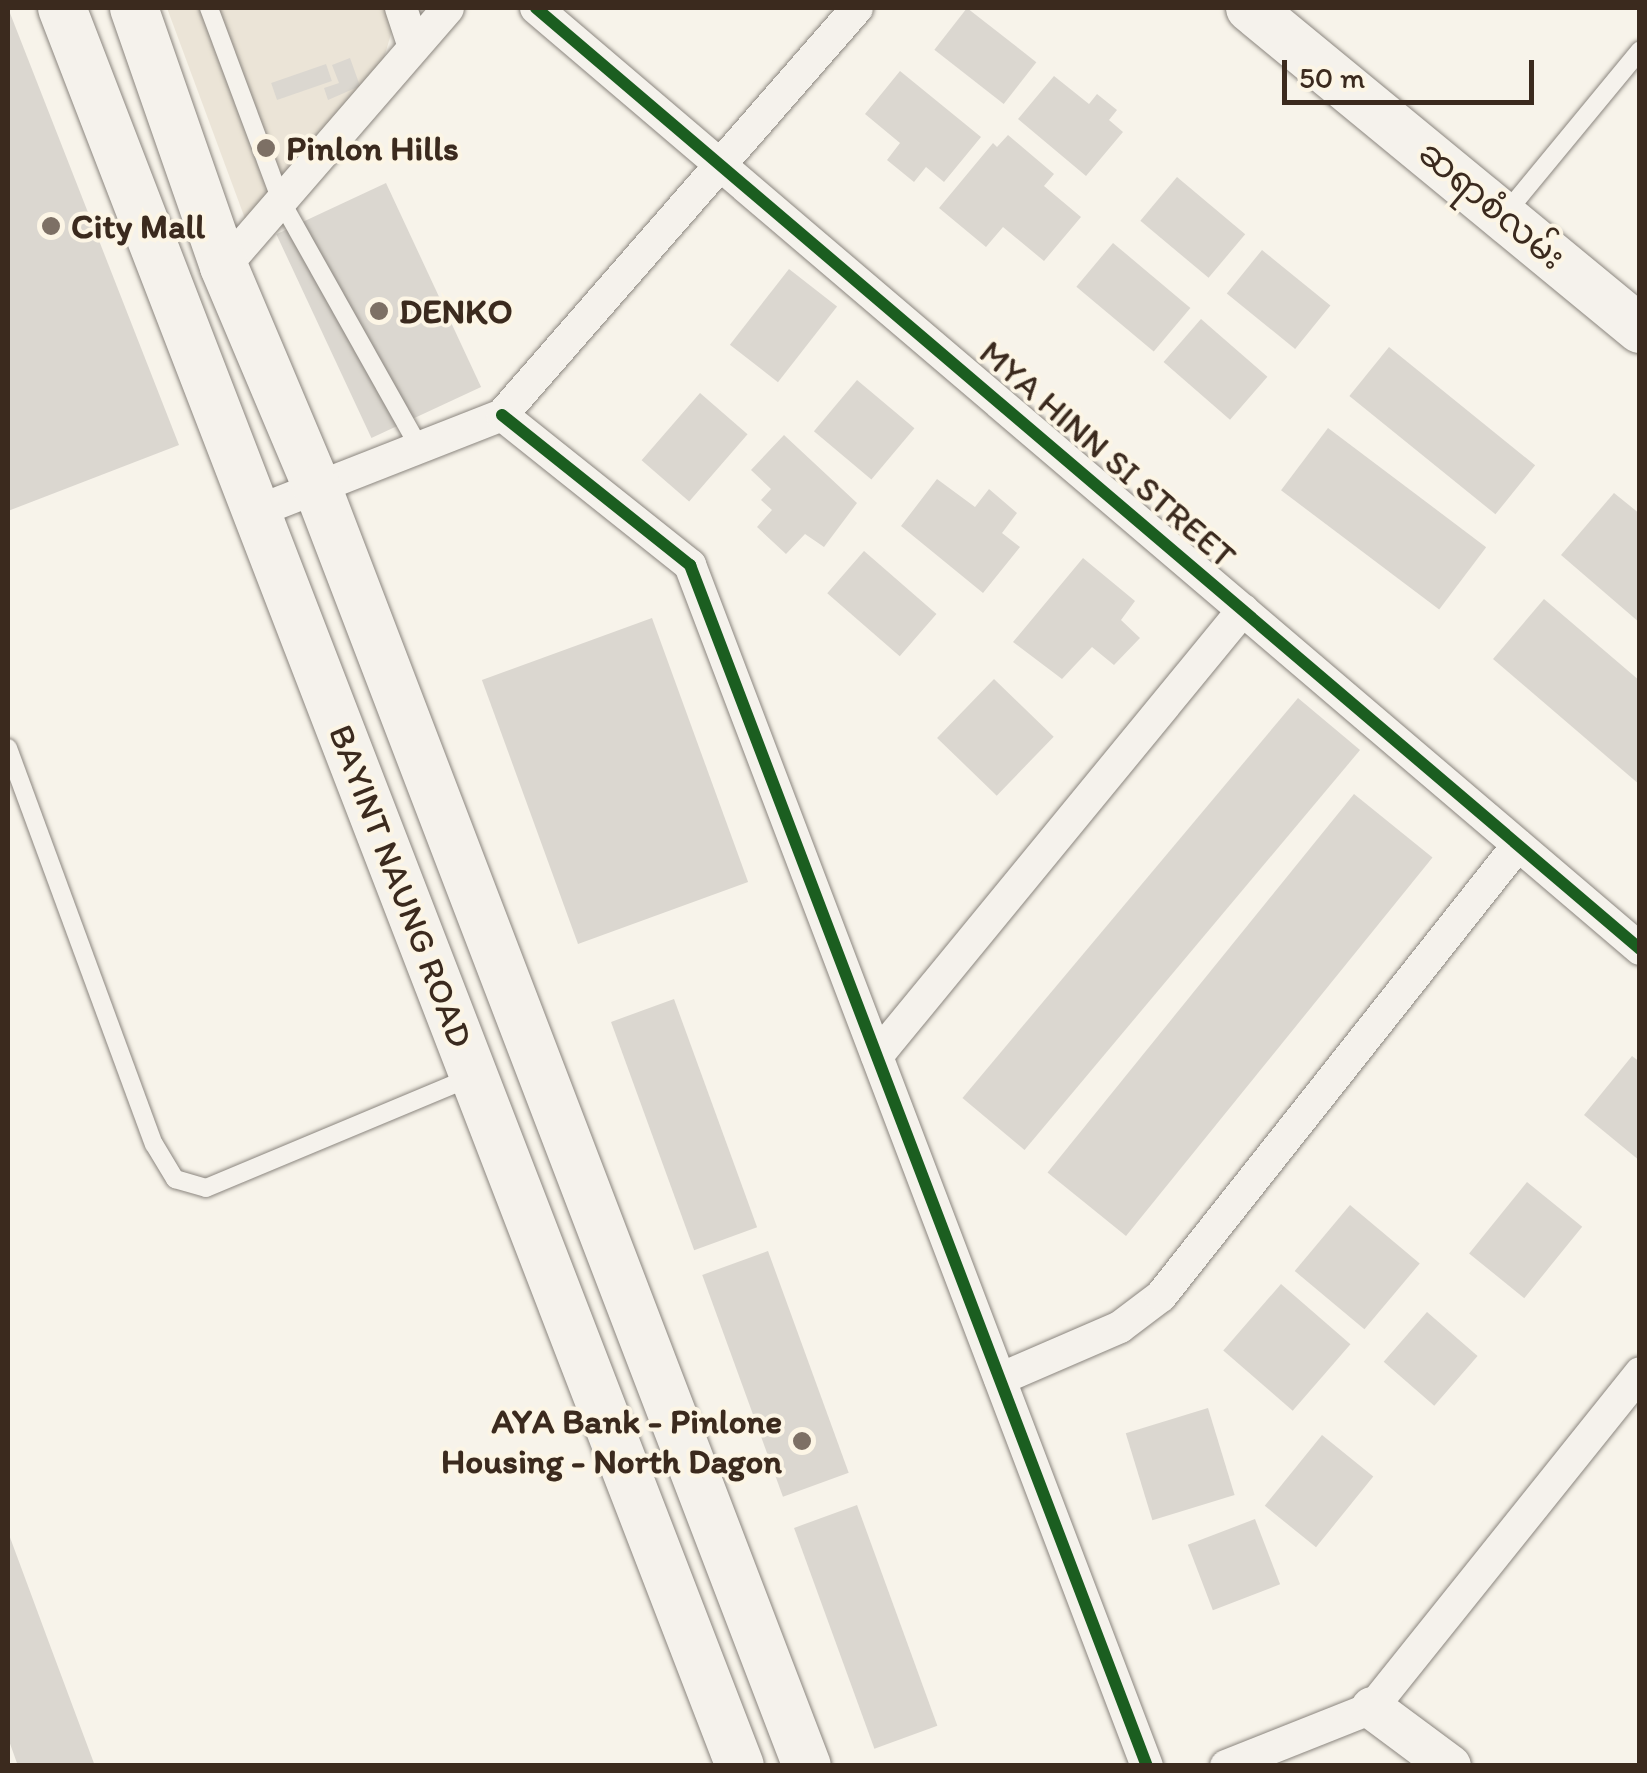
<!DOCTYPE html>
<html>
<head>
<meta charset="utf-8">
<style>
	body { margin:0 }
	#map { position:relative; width:1647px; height:1773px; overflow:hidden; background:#f7f3ea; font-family:Itim,"Noto Sans Myanmar",sans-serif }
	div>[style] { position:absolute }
	.built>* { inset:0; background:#ebe4d7 }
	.building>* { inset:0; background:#dbd7d0; transform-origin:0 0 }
	.roads { filter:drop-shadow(0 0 2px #8b867f) drop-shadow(0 0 2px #8b867f) }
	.service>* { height:18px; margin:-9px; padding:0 9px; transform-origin:9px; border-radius:9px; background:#f5f2ec }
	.minor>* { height:32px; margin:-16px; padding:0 16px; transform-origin:16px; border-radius:16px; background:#f5f2ec }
	.tertiary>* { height:42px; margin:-21px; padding:0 21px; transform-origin:21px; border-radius:21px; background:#f5f2ec }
	.secondary>* { height:48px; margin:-24px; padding:0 24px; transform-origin:24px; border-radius:24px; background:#f5f2ec }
	.cycleway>* { height:12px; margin:-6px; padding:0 6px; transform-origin:6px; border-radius:6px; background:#1b5e20 }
	.dots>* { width:28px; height:28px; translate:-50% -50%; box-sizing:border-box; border:5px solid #fcf5e5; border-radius:50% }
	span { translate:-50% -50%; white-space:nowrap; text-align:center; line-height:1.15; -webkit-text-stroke:8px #fcf5e5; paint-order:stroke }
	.poi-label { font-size:35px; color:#3b2a1e; font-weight:700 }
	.left { translate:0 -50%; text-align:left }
	.right { translate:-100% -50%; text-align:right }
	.street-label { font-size:35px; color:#3b2a1e }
	.frame { position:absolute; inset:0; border:10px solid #3b2a1e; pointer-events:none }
	.scale { position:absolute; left:1282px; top:60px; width:252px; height:45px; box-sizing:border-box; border:5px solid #3b2a1e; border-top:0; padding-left:12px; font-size:30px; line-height:35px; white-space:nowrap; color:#3b2a1e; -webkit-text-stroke:8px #fcf5e5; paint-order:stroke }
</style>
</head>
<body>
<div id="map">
	<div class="built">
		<i style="clip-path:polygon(167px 8px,388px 8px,394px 24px,380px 71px,247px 224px)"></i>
	</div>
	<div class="building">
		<i style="clip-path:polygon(8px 8px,179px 445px,8px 511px)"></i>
		<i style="left:967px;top:8px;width:88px;height:53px;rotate:38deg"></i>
		<i style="clip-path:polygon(350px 58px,360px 86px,328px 100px,324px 88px,339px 83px,332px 65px)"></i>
		<i style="left:326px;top:64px;width:18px;height:58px;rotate:71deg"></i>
		<i style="clip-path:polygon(900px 71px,981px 137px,944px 182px,926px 167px,914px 182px,887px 160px,900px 143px,865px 114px)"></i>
		<i style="clip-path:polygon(1054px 76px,1089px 104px,1097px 94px,1117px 110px,1109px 120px,1123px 132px,1086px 176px,1018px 119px)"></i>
		<i style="clip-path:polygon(1008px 135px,1054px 174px,1044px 186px,1081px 217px,1044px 261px,1003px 227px,986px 247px,939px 208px,993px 143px,997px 147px)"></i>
		<i style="left:1177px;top:177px;width:89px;height:57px;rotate:40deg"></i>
		<i style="left:386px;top:183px;width:225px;height:121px;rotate:65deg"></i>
		<i style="left:1113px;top:243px;width:101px;height:57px;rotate:40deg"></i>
		<i style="left:1262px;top:250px;width:88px;height:56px;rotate:39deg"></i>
		<i style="left:789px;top:269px;width:61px;height:96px;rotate:38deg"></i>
		<i style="left:1201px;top:319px;width:88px;height:57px;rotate:41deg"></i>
		<i style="left:1389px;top:347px;width:188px;height:63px;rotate:39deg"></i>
		<i style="left:857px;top:380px;width:75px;height:67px;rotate:40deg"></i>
		<i style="left:700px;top:393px;width:63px;height:89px;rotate:41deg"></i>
		<i style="left:1328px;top:428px;width:198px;height:78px;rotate:37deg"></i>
		<i style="clip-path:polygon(784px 435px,857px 503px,824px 547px,805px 534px,786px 554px,757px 527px,772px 510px,761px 500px,771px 489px,751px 470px)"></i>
		<i style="clip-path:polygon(937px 479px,975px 507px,989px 489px,1017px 513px,1002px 533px,1020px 547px,983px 593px,901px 526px)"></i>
		<i style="clip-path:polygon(1614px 493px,1640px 514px,1640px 623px,1561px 555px)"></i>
		<i style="left:864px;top:551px;width:96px;height:56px;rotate:41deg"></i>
		<i style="clip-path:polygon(1083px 558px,1135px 601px,1121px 620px,1140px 638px,1114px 665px,1092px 647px,1062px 679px,1013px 642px)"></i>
		<i style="clip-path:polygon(1544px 599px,1640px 681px,1640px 785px,1493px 659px)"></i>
		<i style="left:652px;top:618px;width:281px;height:181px;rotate:70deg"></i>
		<i style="left:994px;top:679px;width:83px;height:82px;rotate:44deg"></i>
		<i style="left:1298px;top:698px;width:81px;height:522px;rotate:40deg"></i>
		<i style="left:1354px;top:794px;width:101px;height:487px;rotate:39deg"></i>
		<i style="left:674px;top:999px;width:243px;height:67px;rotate:70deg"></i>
		<i style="clip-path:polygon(1632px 1056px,1640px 1062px,1640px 1161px,1584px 1115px)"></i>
		<i style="left:1527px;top:1182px;width:71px;height:92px;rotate:39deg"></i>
		<i style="left:1350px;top:1205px;width:91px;height:86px;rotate:40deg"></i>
		<i style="left:768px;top:1251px;width:236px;height:70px;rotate:70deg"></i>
		<i style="left:1281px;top:1284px;width:92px;height:88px;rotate:41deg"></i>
		<i style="left:1427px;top:1312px;width:67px;height:66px;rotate:41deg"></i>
		<i style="left:1208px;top:1408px;width:91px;height:86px;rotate:73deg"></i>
		<i style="left:1322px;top:1435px;width:66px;height:91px;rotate:39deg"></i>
		<i style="left:857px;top:1505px;width:235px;height:67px;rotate:70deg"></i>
		<i style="left:1255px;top:1519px;width:70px;height:72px;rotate:69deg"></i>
		<i style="clip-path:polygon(8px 1532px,48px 1640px,95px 1766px,18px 1766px,8px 1738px)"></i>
	</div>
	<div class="roads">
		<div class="service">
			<i style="left:209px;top:8px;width:206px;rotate:69.5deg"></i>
			<i style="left:281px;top:201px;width:282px;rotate:60.7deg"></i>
			<i style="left:1505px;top:214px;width:212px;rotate:-50.5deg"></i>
			<i style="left:8px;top:748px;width:422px;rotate:69.8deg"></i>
			<i style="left:154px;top:1144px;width:41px;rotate:59deg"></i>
			<i style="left:175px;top:1179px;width:32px;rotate:16deg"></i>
			<i style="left:206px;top:1188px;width:290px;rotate:-22.7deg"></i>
		</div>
		<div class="minor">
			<i style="left:401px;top:8px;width:41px;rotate:71.6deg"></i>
			<i style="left:536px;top:8px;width:1451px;rotate:40.44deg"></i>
			<i style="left:224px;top:267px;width:342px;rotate:-49.1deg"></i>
			<i style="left:502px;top:415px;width:241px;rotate:38.6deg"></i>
			<i style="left:690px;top:565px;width:1285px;rotate:69.17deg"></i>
			<i style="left:255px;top:512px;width:265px;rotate:-21.4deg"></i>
			<i style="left:502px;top:415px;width:540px;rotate:-48.9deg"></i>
			<i style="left:877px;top:1056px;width:577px;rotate:-50.63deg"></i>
			<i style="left:1000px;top:1379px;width:131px;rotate:-23.4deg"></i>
			<i style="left:1120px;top:1327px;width:51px;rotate:-37.1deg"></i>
			<i style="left:1161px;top:1296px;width:575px;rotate:-51.64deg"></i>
			<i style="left:1226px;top:1766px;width:157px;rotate:-21.7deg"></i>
			<i style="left:1372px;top:1708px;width:429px;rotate:-51.3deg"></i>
		</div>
		<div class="tertiary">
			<i style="left:1372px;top:1708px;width:97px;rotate:36.6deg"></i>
		</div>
		<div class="secondary">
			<i style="left:62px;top:8px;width:1884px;rotate:68.91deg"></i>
			<i style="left:134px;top:8px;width:274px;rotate:70.8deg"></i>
			<i style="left:224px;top:267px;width:241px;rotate:67.1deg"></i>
			<i style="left:318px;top:489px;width:1367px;rotate:69.05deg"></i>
			<i style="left:1250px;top:8px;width:505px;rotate:39.46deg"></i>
		</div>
	</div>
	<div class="cycleway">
		<i style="left:536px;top:8px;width:1451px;rotate:40.44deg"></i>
		<i style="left:502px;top:415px;width:241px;rotate:38.6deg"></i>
		<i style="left:690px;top:565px;width:1285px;rotate:69.17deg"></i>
	</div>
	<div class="dots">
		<i style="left:266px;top:148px;background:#7d7065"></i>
		<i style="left:51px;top:226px;background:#7d7065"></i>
		<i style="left:379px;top:311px;background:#7d7065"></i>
		<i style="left:802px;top:1441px;background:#7d7065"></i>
	</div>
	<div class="poi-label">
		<span class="left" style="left:286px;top:148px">Pinlon Hills</span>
		<span class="left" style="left:71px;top:226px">City Mall</span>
		<span class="left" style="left:399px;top:311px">DENKO</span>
		<span class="right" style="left:782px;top:1441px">AYA Bank - Pinlone<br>Housing - North Dagon</span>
	</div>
	<div class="street-label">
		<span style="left:1492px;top:205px;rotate:40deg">ဆရာစံလမ်း</span>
		<span style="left:1108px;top:454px;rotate:41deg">MYA HINN SI STREET</span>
		<span style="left:401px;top:886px;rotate:69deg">BAYINT NAUNG ROAD</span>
	</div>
	<div class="frame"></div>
	<div class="scale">50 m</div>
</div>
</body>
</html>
